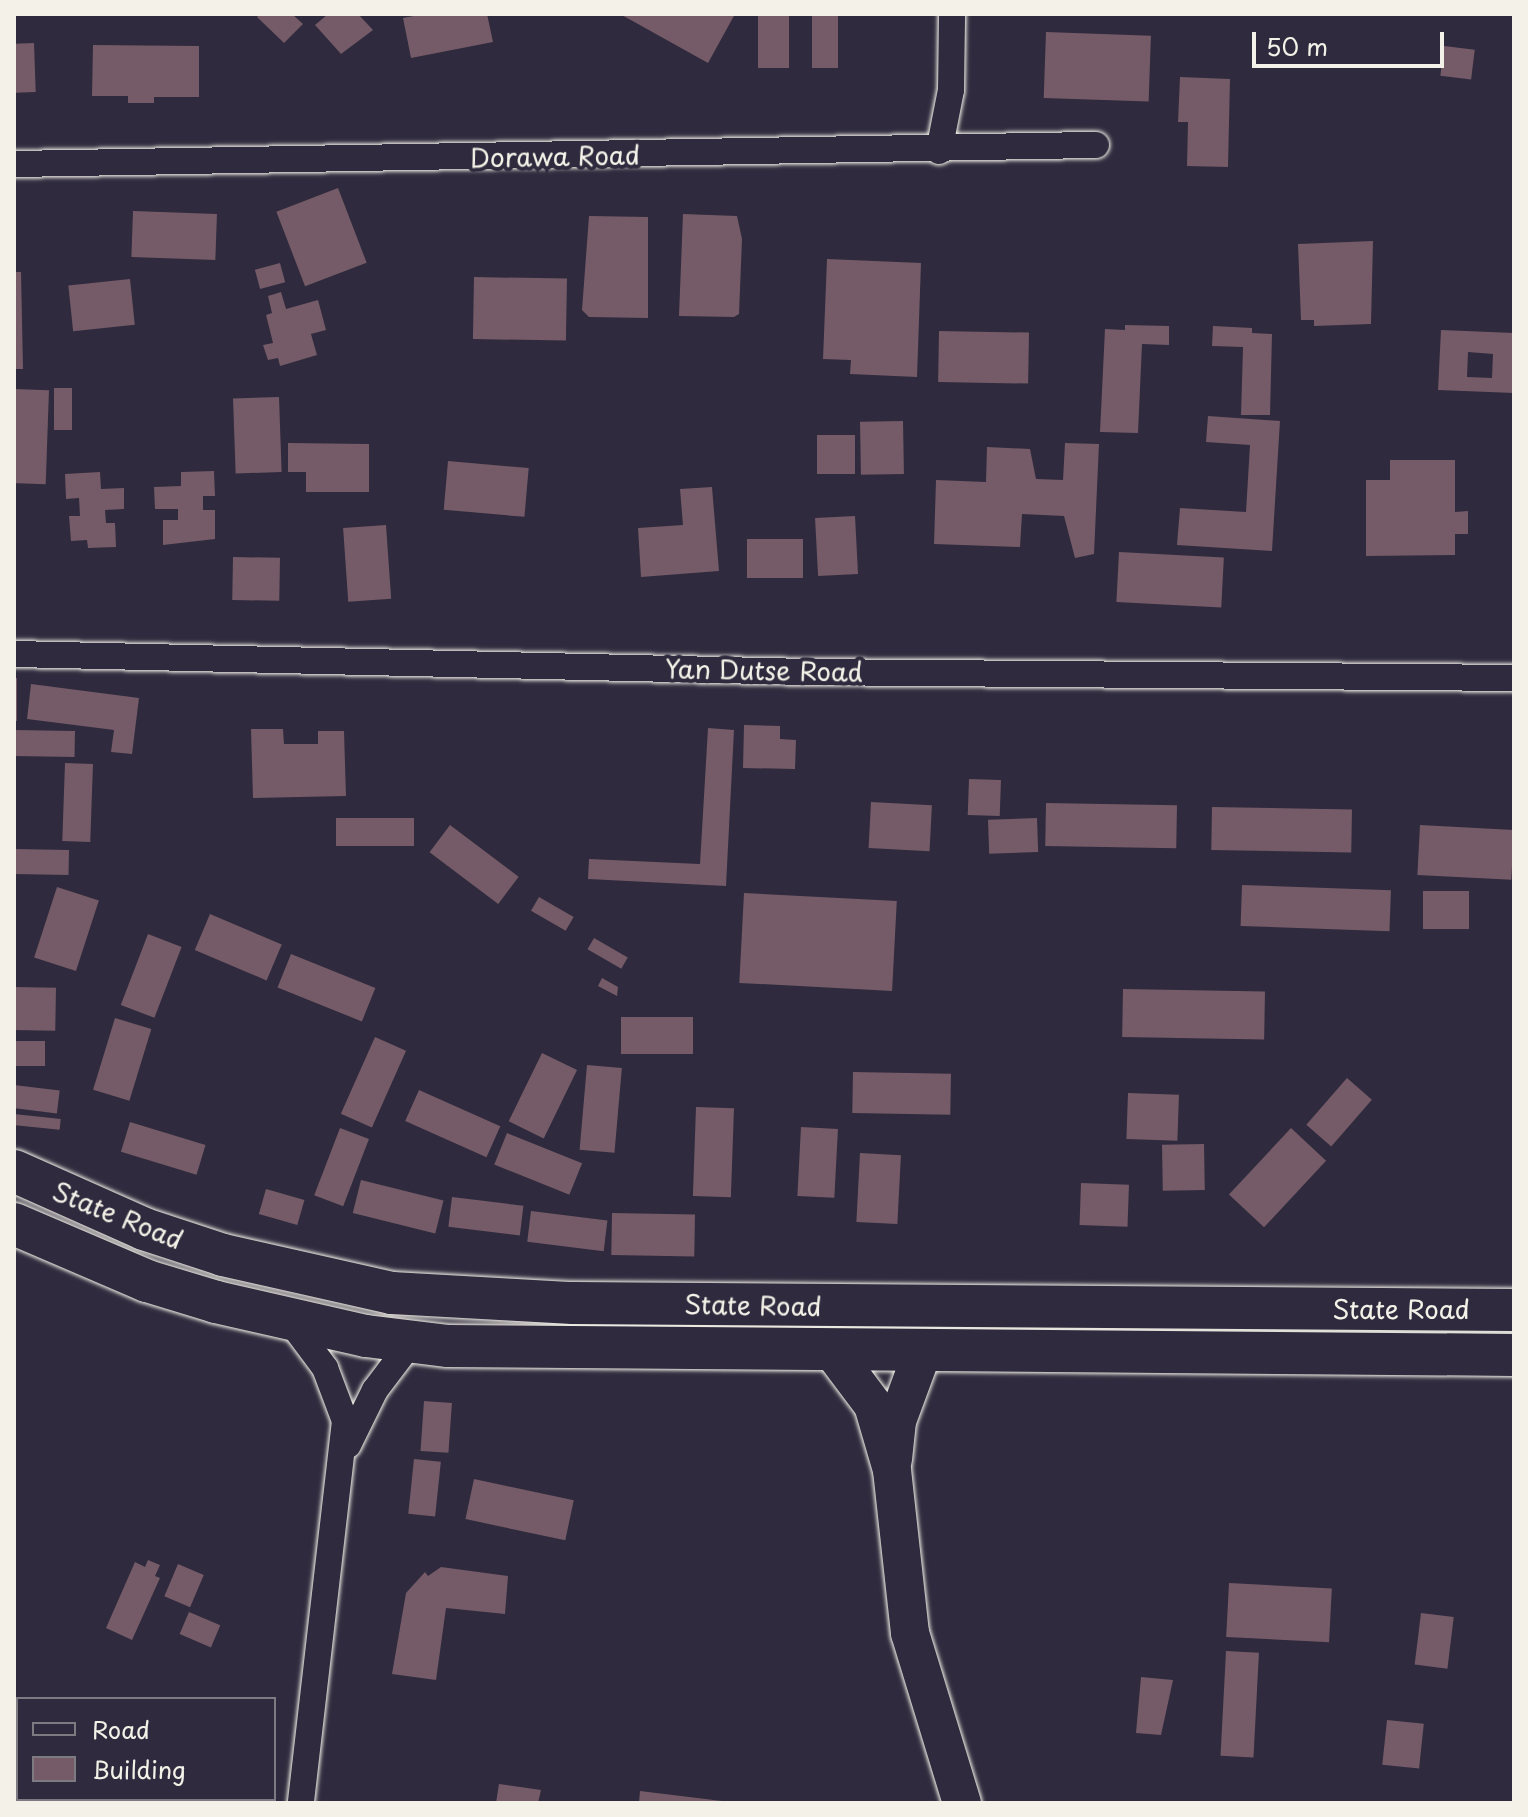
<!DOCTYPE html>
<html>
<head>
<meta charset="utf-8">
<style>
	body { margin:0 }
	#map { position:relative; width:1528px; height:1817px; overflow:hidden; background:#2f2a3d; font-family:"Playpen Sans",sans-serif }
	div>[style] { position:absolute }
	.building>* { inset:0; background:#745b67; transform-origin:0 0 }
	.roads { filter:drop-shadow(0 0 2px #f4f1e8) drop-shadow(0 0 2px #f4f1e8) }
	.street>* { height:26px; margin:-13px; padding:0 13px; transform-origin:13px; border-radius:13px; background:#2f2a3d }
	.secondary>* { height:38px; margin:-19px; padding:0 19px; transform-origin:19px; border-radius:19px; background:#2f2a3d }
	.primary>* { height:42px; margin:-21px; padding:0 21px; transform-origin:21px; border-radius:21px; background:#2f2a3d }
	span { translate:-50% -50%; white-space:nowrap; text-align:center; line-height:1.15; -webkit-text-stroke:8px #2f2a3d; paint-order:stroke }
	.street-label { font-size:26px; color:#f4f1e8 }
	.frame { position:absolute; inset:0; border:16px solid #f4f1e8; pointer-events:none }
	.legend { position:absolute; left:16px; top:1697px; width:260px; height:104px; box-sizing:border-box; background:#2f2a3d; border:2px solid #7e7a81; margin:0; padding:10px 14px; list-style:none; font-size:24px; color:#f4f1e8 }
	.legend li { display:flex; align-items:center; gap:16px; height:40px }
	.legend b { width:40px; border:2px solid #7e7a81 }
	.scale { position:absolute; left:1252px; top:32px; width:192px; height:36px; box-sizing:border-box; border:4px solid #f4f1e8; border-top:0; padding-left:10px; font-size:24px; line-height:28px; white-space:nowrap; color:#f4f1e8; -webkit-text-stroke:6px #2f2a3d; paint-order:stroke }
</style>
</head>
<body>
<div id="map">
	<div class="building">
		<i style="clip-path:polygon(260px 14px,292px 14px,303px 24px,284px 43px,257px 17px)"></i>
		<i style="clip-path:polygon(328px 14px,358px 14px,373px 30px,341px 54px,315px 25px)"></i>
		<i style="clip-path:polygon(424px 14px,487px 14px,493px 42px,411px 58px,403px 18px)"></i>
		<i style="clip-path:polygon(620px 14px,735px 14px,708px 63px)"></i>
		<i style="left:758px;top:14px;width:31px;height:54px"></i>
		<i style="left:812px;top:14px;width:26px;height:54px"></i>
		<i style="left:1046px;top:32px;width:105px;height:66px;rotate:2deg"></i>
		<i style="left:34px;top:43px;width:49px;height:20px;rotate:88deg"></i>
		<i style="clip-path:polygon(93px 45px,199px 46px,199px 97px,154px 97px,154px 103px,128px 103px,128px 96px,92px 96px)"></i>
		<i style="left:1444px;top:46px;width:31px;height:30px;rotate:7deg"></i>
		<i style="clip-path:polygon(1180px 77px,1230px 79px,1228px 167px,1187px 166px,1188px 122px,1178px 122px)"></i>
		<i style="left:338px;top:188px;width:80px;height:66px;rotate:69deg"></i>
		<i style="left:133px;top:211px;width:84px;height:46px;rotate:2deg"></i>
		<i style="clip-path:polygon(683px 214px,737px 216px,742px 239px,739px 314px,734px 317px,679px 316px)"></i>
		<i style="clip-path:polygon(589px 216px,648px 217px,648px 318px,589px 317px,582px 310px)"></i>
		<i style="clip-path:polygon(1373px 241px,1371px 324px,1314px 326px,1314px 320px,1301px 320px,1298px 244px)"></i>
		<i style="clip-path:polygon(827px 259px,921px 263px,917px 377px,850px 374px,851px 360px,823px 359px)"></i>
		<i style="left:280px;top:263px;width:20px;height:26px;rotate:75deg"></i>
		<i style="clip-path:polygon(14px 272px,21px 272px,23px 369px,14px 369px)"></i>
		<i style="left:474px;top:277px;width:93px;height:62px;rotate:1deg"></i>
		<i style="left:130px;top:279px;width:46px;height:62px;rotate:84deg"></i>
		<i style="clip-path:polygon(281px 292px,286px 309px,318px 300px,326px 330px,311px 334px,317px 355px,280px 366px,278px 358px,268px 360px,263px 345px,273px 343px,266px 315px,272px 313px,268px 296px)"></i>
		<i style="clip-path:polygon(1125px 325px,1169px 326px,1169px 345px,1142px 344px,1138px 433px,1100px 432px,1105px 329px,1125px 330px)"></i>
		<i style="clip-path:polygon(1213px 326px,1252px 328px,1252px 333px,1272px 334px,1270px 415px,1241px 415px,1243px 347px,1212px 346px)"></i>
		<i style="clip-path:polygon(evenodd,1441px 330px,1514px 333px,1514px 393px,1438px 390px,1441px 330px,1468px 352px,1493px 354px,1492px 378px,1467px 377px,1468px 352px)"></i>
		<i style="left:939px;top:331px;width:90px;height:51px;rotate:1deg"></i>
		<i style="left:54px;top:388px;width:18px;height:42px"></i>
		<i style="left:14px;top:389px;width:35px;height:94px;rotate:2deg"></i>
		<i style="left:279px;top:397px;width:75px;height:46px;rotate:88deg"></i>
		<i style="clip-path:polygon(1208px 416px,1280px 421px,1272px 551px,1177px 545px,1180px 508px,1246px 512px,1250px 445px,1206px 442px)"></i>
		<i style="left:903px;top:421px;width:53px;height:43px;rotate:89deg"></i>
		<i style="left:817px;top:435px;width:38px;height:39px"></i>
		<i style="clip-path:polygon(288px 443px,369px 444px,369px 492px,306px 492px,306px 472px,288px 472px)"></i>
		<i style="clip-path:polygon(1065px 443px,1099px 444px,1094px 554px,1075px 558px,1064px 516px,1022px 514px,1020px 547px,934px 544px,936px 480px,986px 482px,987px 447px,1030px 449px,1036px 479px,1063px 480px)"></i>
		<i style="clip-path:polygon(1390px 460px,1455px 460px,1455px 512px,1468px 511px,1468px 534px,1455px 534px,1455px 555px,1366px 556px,1366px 480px,1390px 480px)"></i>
		<i style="left:448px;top:461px;width:81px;height:49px;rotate:5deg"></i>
		<i style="clip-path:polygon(214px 471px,215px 496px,203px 496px,203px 510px,215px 510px,215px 539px,163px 545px,163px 520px,178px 520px,178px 509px,155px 509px,154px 487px,181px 486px,181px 472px)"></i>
		<i style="clip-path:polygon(100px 472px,101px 489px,124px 488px,124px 509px,105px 510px,106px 523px,115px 523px,116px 547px,88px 548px,87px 540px,71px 541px,69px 516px,80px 516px,79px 498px,66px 499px,65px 474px)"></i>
		<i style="clip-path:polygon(712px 487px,719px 571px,641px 577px,638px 528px,683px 525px,680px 489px)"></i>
		<i style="left:855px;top:516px;width:58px;height:40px;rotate:87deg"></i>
		<i style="left:386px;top:525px;width:74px;height:43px;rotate:86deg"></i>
		<i style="left:747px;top:539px;width:56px;height:39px"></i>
		<i style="left:1119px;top:552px;width:105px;height:50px;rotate:3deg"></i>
		<i style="left:233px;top:557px;width:47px;height:43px;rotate:1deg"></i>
		<i style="left:14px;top:678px;width:3px;height:43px"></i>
		<i style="clip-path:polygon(31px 684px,139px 698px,132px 754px,111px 752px,114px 730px,27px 719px)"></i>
		<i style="clip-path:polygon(744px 725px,780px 726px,780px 739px,796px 740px,795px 769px,743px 768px)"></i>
		<i style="clip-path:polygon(708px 728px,734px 730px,726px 886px,588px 879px,589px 859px,700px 864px)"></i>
		<i style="clip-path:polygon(251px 729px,283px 729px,284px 744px,318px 744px,318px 731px,344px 731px,346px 796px,253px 798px)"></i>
		<i style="left:14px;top:730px;width:61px;height:26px;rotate:1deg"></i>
		<i style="left:65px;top:763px;width:28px;height:78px;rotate:2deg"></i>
		<i style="left:969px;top:779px;width:32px;height:36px;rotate:2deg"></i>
		<i style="left:871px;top:802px;width:61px;height:46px;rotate:3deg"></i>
		<i style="left:1046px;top:803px;width:131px;height:43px;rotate:1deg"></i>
		<i style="left:1212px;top:807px;width:140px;height:43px;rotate:1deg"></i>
		<i style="left:336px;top:818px;width:78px;height:28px"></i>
		<i style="left:1037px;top:818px;width:34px;height:49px;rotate:88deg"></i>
		<i style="left:450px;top:825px;width:86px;height:34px;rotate:37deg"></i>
		<i style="left:1420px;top:825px;width:94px;height:50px;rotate:3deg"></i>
		<i style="left:14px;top:849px;width:55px;height:25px;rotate:1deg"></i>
		<i style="left:1242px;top:885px;width:149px;height:41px;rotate:2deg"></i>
		<i style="left:57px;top:887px;width:44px;height:74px;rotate:18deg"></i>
		<i style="left:1423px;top:891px;width:46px;height:38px"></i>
		<i style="left:744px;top:893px;width:153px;height:90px;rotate:3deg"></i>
		<i style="left:539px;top:897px;width:40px;height:16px;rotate:30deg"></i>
		<i style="left:210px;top:914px;width:78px;height:39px;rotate:23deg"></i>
		<i style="left:148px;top:934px;width:36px;height:76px;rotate:21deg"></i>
		<i style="left:594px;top:938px;width:39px;height:13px;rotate:30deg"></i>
		<i style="left:291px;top:954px;width:91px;height:36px;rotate:22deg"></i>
		<i style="clip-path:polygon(602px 978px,618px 987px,617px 996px,598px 986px)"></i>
		<i style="left:14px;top:987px;width:42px;height:43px;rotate:1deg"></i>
		<i style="left:1123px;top:989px;width:142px;height:48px;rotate:1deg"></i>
		<i style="left:621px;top:1017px;width:72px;height:37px"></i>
		<i style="left:115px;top:1018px;width:38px;height:75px;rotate:17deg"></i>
		<i style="left:375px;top:1037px;width:34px;height:84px;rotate:24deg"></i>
		<i style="left:14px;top:1041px;width:31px;height:25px"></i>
		<i style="left:542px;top:1053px;width:39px;height:76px;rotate:26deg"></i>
		<i style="left:587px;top:1065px;width:35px;height:85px;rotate:5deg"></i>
		<i style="left:853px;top:1072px;width:98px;height:41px;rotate:1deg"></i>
		<i style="left:1347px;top:1078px;width:33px;height:62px;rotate:41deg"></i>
		<i style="left:14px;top:1085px;width:46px;height:23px;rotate:7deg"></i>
		<i style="left:419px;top:1090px;width:89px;height:34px;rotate:24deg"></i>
		<i style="left:1128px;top:1093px;width:51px;height:46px;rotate:2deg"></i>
		<i style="left:696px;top:1107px;width:38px;height:89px;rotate:2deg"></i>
		<i style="left:14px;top:1114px;width:47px;height:11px;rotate:6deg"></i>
		<i style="left:130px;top:1122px;width:79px;height:31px;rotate:17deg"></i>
		<i style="left:801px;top:1127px;width:37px;height:69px;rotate:3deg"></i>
		<i style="left:340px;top:1128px;width:31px;height:72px;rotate:21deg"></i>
		<i style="left:1291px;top:1128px;width:48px;height:91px;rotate:43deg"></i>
		<i style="left:507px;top:1133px;width:81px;height:34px;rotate:22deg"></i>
		<i style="left:1204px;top:1144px;width:46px;height:42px;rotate:89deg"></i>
		<i style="left:860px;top:1153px;width:41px;height:69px;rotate:3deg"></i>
		<i style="left:361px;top:1180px;width:85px;height:34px;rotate:14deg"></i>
		<i style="left:1081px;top:1183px;width:48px;height:42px;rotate:2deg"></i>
		<i style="left:266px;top:1189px;width:40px;height:26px;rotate:16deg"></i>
		<i style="left:452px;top:1197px;width:72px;height:30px;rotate:7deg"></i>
		<i style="left:531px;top:1211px;width:77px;height:31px;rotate:7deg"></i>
		<i style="left:612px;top:1213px;width:83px;height:42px;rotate:1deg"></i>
		<i style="left:424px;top:1401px;width:28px;height:50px;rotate:4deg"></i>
		<i style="left:414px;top:1459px;width:27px;height:55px;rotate:6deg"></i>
		<i style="left:474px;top:1479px;width:102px;height:41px;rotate:12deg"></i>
		<i style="clip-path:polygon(148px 1560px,160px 1565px,155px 1576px,160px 1578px,132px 1640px,106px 1628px,135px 1562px,145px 1567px)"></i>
		<i style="left:178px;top:1564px;width:28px;height:35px;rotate:23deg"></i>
		<i style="clip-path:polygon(441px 1567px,508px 1576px,505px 1614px,446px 1608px,436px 1680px,392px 1674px,406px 1593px,425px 1572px,428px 1576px)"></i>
		<i style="left:1229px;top:1583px;width:103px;height:54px;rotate:3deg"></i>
		<i style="left:189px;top:1612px;width:34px;height:24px;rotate:23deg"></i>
		<i style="left:1421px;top:1613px;width:33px;height:52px;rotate:7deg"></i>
		<i style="left:1226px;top:1651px;width:33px;height:105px;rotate:3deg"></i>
		<i style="clip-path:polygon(1141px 1677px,1173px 1680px,1161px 1735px,1136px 1733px)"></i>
		<i style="left:1387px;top:1720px;width:37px;height:45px;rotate:6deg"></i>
		<i style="clip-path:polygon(499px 1784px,541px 1790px,538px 1803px,496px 1803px)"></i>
		<i style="clip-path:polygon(640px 1791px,722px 1801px,722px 1803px,639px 1803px)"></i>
	</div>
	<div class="roads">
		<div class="street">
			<i style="left:939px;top:151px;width:62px;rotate:-78.9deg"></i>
			<i style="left:951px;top:90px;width:76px;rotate:-89.2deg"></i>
			<i style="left:14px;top:164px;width:1082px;rotate:-1.01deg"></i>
			<i style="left:14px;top:654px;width:791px;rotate:1.3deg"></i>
			<i style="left:805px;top:672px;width:709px;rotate:0.48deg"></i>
			<i style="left:290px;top:1321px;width:59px;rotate:53.3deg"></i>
			<i style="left:325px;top:1368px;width:57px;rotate:69.3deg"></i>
			<i style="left:345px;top:1421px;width:385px;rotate:96.6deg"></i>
			<i style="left:348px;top:1445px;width:61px;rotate:-63.9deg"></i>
			<i style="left:375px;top:1390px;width:61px;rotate:-52.9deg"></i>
		</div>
		<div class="secondary">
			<i style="left:834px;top:1353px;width:65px;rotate:53.1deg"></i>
			<i style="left:873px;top:1405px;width:68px;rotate:73.7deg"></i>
			<i style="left:892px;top:1470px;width:164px;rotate:83.7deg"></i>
			<i style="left:910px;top:1633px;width:178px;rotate:73deg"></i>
			<i style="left:893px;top:1459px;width:38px;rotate:-84deg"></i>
			<i style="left:897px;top:1421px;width:72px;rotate:-69.8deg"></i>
		</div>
		<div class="primary">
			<i style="left:14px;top:1171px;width:142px;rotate:24deg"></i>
			<i style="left:144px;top:1229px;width:83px;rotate:18.2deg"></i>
			<i style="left:223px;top:1255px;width:173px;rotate:12.7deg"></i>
			<i style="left:392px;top:1293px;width:181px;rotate:3.2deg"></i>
			<i style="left:573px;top:1303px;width:941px;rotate:0.43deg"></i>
			<i style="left:14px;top:1224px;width:145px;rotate:23.2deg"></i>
			<i style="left:147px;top:1281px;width:72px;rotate:16.9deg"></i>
			<i style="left:216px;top:1302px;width:154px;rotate:12.8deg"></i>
			<i style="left:366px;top:1336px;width:83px;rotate:7deg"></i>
			<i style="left:448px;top:1346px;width:1066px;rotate:0.48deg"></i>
		</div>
	</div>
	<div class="street-label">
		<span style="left:555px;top:156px;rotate:-1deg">Dorawa Road</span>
		<span style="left:764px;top:670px;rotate:1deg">Yan Dutse Road</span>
		<span style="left:118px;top:1215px;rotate:22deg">State Road</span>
		<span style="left:753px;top:1305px;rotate:1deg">State Road</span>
		<span style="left:1401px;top:1309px">State Road</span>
	</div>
	<div class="frame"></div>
	<ul class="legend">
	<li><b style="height:10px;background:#2f2a3d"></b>Road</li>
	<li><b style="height:22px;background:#745b67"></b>Building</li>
	</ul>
	<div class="scale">50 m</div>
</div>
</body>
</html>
